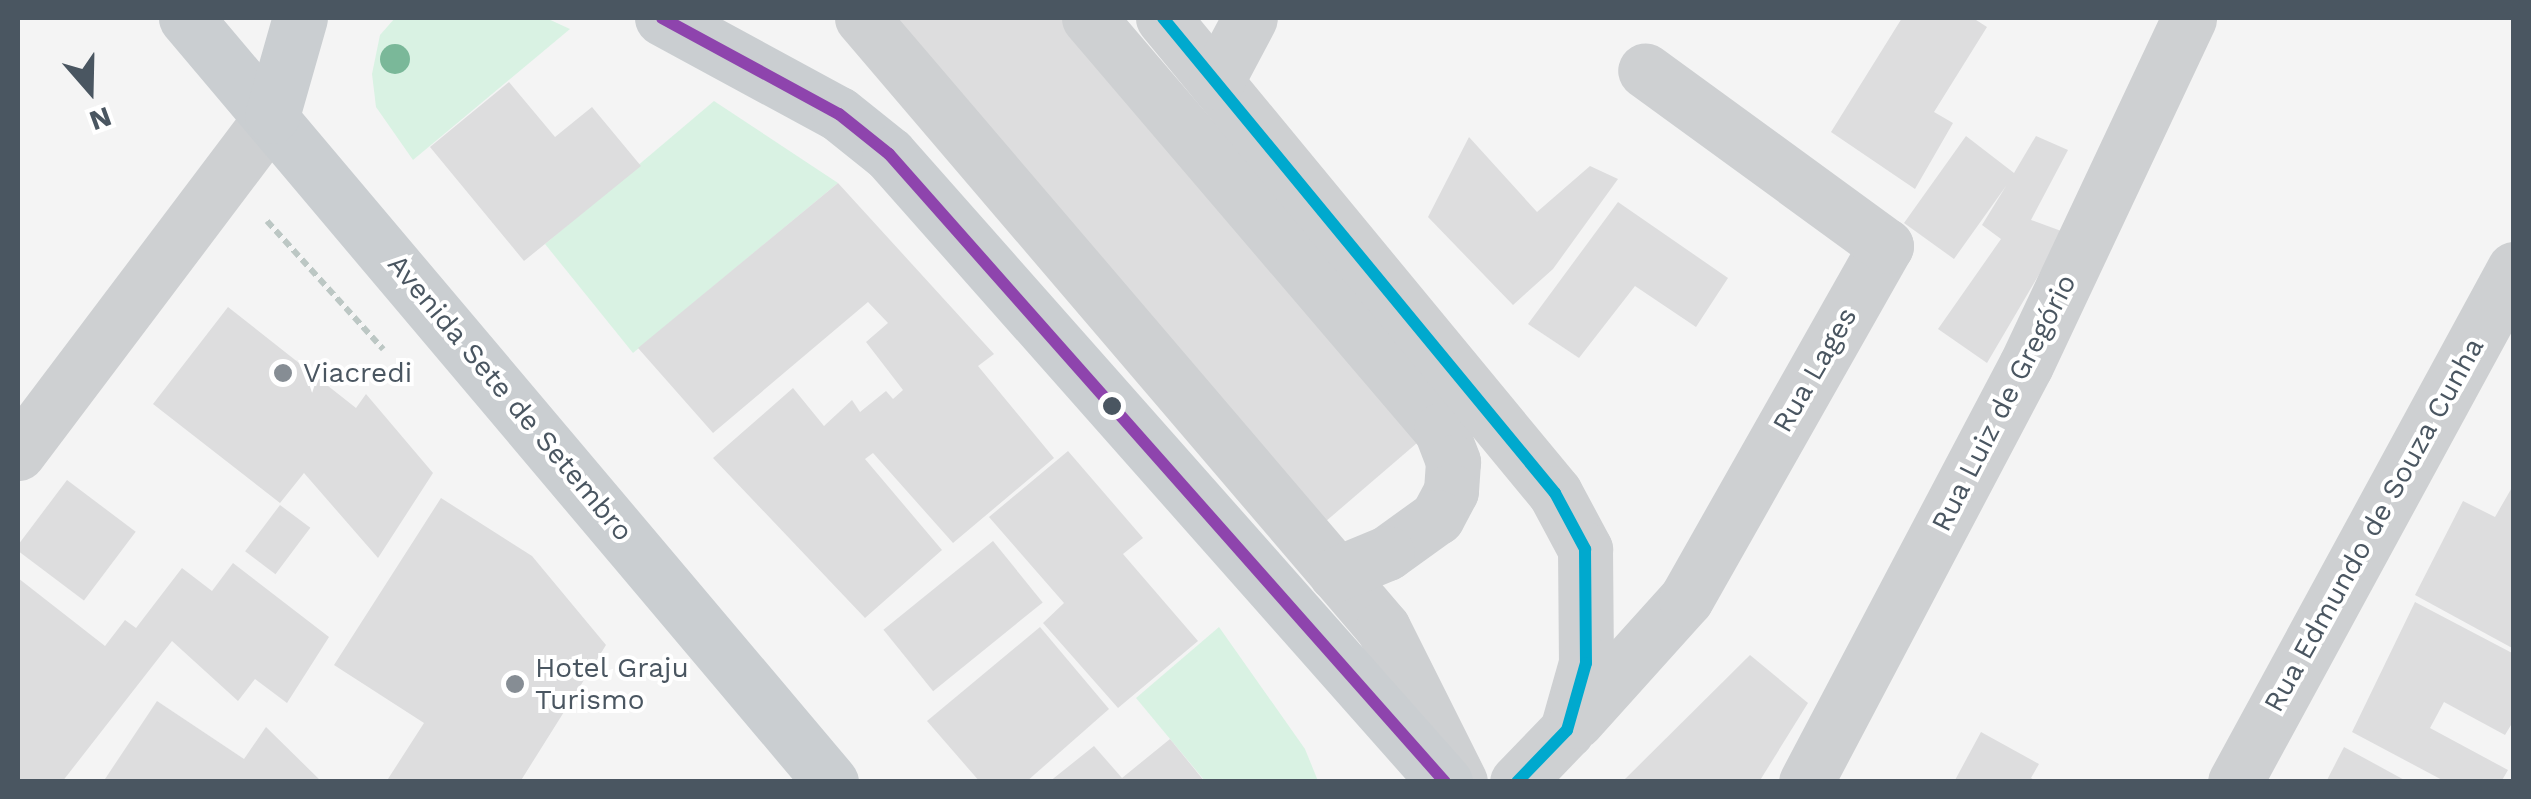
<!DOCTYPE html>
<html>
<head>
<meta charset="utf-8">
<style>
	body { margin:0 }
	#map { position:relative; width:2531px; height:799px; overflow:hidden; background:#f4f4f4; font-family:"Work Sans",sans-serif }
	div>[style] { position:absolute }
	.green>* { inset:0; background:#d9f2e3 }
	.building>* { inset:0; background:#ddddde; transform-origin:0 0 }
	.path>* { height:6px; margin-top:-3px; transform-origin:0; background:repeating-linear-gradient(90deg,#bcc7c4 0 8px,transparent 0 13px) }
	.minor>* { height:55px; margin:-27.5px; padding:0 27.5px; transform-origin:27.5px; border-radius:27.5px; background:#ced0d2 }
	.major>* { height:55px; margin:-27.5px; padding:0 27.5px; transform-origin:27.5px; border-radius:27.5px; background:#caced1 }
	.bus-1>* { height:12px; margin:-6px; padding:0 6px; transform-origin:6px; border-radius:6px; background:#8e44ad }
	.bus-2>* { height:12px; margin:-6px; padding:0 6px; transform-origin:6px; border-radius:6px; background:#00a9ce }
	.trees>* { width:30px; height:30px; margin:-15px; border-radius:50%; background:#7ab899 }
	.dots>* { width:28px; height:28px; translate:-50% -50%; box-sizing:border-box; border:5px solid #fff; border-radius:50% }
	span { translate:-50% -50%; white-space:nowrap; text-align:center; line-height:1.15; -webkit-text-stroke:8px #fff; paint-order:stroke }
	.street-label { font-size:28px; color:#4a5661 }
	.poi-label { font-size:28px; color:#4a5661 }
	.left { translate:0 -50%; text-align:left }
	.frame { position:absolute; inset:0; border:20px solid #4a5661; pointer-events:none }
	.north { position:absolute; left:40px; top:40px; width:100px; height:100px; -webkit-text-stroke:8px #fff; paint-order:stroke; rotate:160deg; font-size:28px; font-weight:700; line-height:40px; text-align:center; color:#4a5661 }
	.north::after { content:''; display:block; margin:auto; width:35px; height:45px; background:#4a5661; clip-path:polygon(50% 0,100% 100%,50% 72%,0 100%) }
</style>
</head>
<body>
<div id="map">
	<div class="green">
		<i style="clip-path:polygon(395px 18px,546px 18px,570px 29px,413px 160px,376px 107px,372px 74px,380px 35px)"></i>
		<i style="clip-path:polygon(714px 101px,838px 183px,633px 353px,545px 244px)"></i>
		<i style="clip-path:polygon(1219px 627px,1305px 749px,1318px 781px,1205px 781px,1136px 698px)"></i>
	</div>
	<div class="building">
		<i style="clip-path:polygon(891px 18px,1063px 18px,1417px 443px,1318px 528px)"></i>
		<i style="clip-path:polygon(1902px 18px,1973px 18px,1987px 27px,1934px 112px,1953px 123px,1915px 189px,1831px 132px)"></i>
		<i style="clip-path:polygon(509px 82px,555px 137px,592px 107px,641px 166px,524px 261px,430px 147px)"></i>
		<i style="clip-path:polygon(1966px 136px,2014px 173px,2036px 136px,2068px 150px,2031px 220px,2064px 232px,1987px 363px,1938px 329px,2001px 239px,1982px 225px,2006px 186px,1954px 259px,1904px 223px)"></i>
		<i style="clip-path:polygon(1469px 137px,1537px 212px,1590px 166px,1618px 179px,1553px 269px,1513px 305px,1428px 217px)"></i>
		<i style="clip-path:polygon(838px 183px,994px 354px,978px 366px,1054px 458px,953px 543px,873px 453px,865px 459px,942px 550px,865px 618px,713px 458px,793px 388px,824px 426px,852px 400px,860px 412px,886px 391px,893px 399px,903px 390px,866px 342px,888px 323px,868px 302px,713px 433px,638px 348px)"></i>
		<i style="clip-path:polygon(1618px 202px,1728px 278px,1696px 327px,1635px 286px,1579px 358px,1528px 324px)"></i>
		<i style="clip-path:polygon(228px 307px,356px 408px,366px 394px,433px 473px,378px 558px,304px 473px,280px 503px,153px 404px)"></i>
		<i style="clip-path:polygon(1068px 451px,1143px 538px,1123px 554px,1198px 641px,1118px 708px,1043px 623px,1064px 603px,989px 517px)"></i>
		<i style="left:67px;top:480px;width:86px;height:86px;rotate:37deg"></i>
		<i style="clip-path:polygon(2514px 484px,2514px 649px,2415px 595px,2463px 501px,2495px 517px)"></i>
		<i style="clip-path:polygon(441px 498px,532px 556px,606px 645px,520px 782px,386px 782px,424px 723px,334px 665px)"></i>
		<i style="left:280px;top:505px;width:38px;height:58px;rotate:37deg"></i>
		<i style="left:993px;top:541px;width:79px;height:141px;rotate:51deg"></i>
		<i style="clip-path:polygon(233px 563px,329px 637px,287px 703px,255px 679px,238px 701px,172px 641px,62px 782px,18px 782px,18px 578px,105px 646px,125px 620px,136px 628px,182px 568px,212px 591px)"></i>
		<i style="clip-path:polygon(2415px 602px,2514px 654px,2514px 720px,2505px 735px,2444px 702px,2430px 728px,2508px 770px,2501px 782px,2446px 782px,2352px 732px)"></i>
		<i style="clip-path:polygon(1040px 627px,1109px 709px,1026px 782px,980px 782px,927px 721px)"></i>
		<i style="clip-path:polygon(1750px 655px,1808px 703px,1759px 782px,1622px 782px)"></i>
		<i style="clip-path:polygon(157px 701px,244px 759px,266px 727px,322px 782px,103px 782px)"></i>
		<i style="clip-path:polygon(1981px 732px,2039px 764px,2031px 778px,2038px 782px,1954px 782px)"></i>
		<i style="clip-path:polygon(1170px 739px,1205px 782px,1049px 782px,1094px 746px,1122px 778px)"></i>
		<i style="clip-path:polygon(2344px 747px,2408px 782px,2326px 782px)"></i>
	</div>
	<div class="path">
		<i style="left:267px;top:221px;width:173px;rotate:47.8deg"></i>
		<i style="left:1346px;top:781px;width:1px;rotate:90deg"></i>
	</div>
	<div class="minor">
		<i style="left:862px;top:18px;width:802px;rotate:49.5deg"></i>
		<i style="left:1383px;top:628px;width:172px;rotate:63.4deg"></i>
		<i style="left:1089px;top:18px;width:542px;rotate:49.49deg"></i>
		<i style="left:1441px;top:430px;width:34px;rotate:69deg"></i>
		<i style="left:1453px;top:462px;width:29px;rotate:94deg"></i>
		<i style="left:1451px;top:491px;width:30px;rotate:118deg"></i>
		<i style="left:1437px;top:517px;width:62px;rotate:144.2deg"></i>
		<i style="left:1387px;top:553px;width:55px;rotate:157.6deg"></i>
		<i style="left:1163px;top:18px;width:616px;rotate:50.47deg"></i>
		<i style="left:1555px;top:493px;width:64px;rotate:61.8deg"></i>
		<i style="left:1585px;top:549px;width:114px;rotate:89.5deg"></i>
		<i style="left:1586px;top:663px;width:70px;rotate:105.8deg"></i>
		<i style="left:1567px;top:730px;width:72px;rotate:133.9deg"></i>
		<i style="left:1216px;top:82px;width:72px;rotate:-62deg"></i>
		<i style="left:18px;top:453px;width:422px;rotate:-53deg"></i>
		<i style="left:1576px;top:721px;width:164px;rotate:-48deg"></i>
		<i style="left:1686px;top:599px;width:406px;rotate:-60.5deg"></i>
		<i style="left:1886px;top:246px;width:298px;rotate:-143.9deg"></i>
		<i style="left:1806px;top:782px;width:471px;rotate:-62.2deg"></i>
		<i style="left:2026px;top:365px;width:383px;rotate:-64.8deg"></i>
		<i style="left:2235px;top:782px;width:584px;rotate:-61.46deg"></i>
	</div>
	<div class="major">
		<i style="left:186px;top:18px;width:1000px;rotate:49.83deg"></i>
		<i style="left:662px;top:18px;width:201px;rotate:28.5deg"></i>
		<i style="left:839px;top:114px;width:64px;rotate:38.7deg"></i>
		<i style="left:889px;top:154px;width:839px;rotate:48.48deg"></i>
		<i style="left:272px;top:116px;width:102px;rotate:-74.1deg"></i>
	</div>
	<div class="bus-1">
		<i style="left:662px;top:18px;width:201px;rotate:28.5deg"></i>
		<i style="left:839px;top:114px;width:64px;rotate:38.7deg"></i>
		<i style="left:889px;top:154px;width:839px;rotate:48.48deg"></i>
	</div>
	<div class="bus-2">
		<i style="left:1163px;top:18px;width:616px;rotate:50.47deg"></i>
		<i style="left:1555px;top:493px;width:64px;rotate:61.8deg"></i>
		<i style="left:1585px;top:549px;width:114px;rotate:89.5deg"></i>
		<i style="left:1586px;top:663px;width:70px;rotate:105.8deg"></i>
		<i style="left:1567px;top:730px;width:72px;rotate:133.9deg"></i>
	</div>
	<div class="trees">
		<i style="left:395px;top:59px"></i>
	</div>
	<div class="dots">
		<i style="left:283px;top:373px;background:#868d94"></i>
		<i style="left:1112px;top:406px;background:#4a5661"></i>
		<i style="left:515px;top:684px;background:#868d94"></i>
	</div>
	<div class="street-label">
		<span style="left:1815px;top:370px;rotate:-60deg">Rua Lages</span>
		<span style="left:510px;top:398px;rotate:50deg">Avenida Sete de Setembro</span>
		<span style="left:2004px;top:403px;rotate:-63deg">Rua Luiz de Gregório</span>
		<span style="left:2374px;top:525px;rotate:-61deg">Rua Edmundo de Souza Cunha</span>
	</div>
	<div class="poi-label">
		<span class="left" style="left:303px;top:373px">Viacredi</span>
		<span class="left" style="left:535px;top:684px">Hotel Graju<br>Turismo</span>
	</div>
	<div class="frame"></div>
	<div class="north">N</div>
</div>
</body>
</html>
